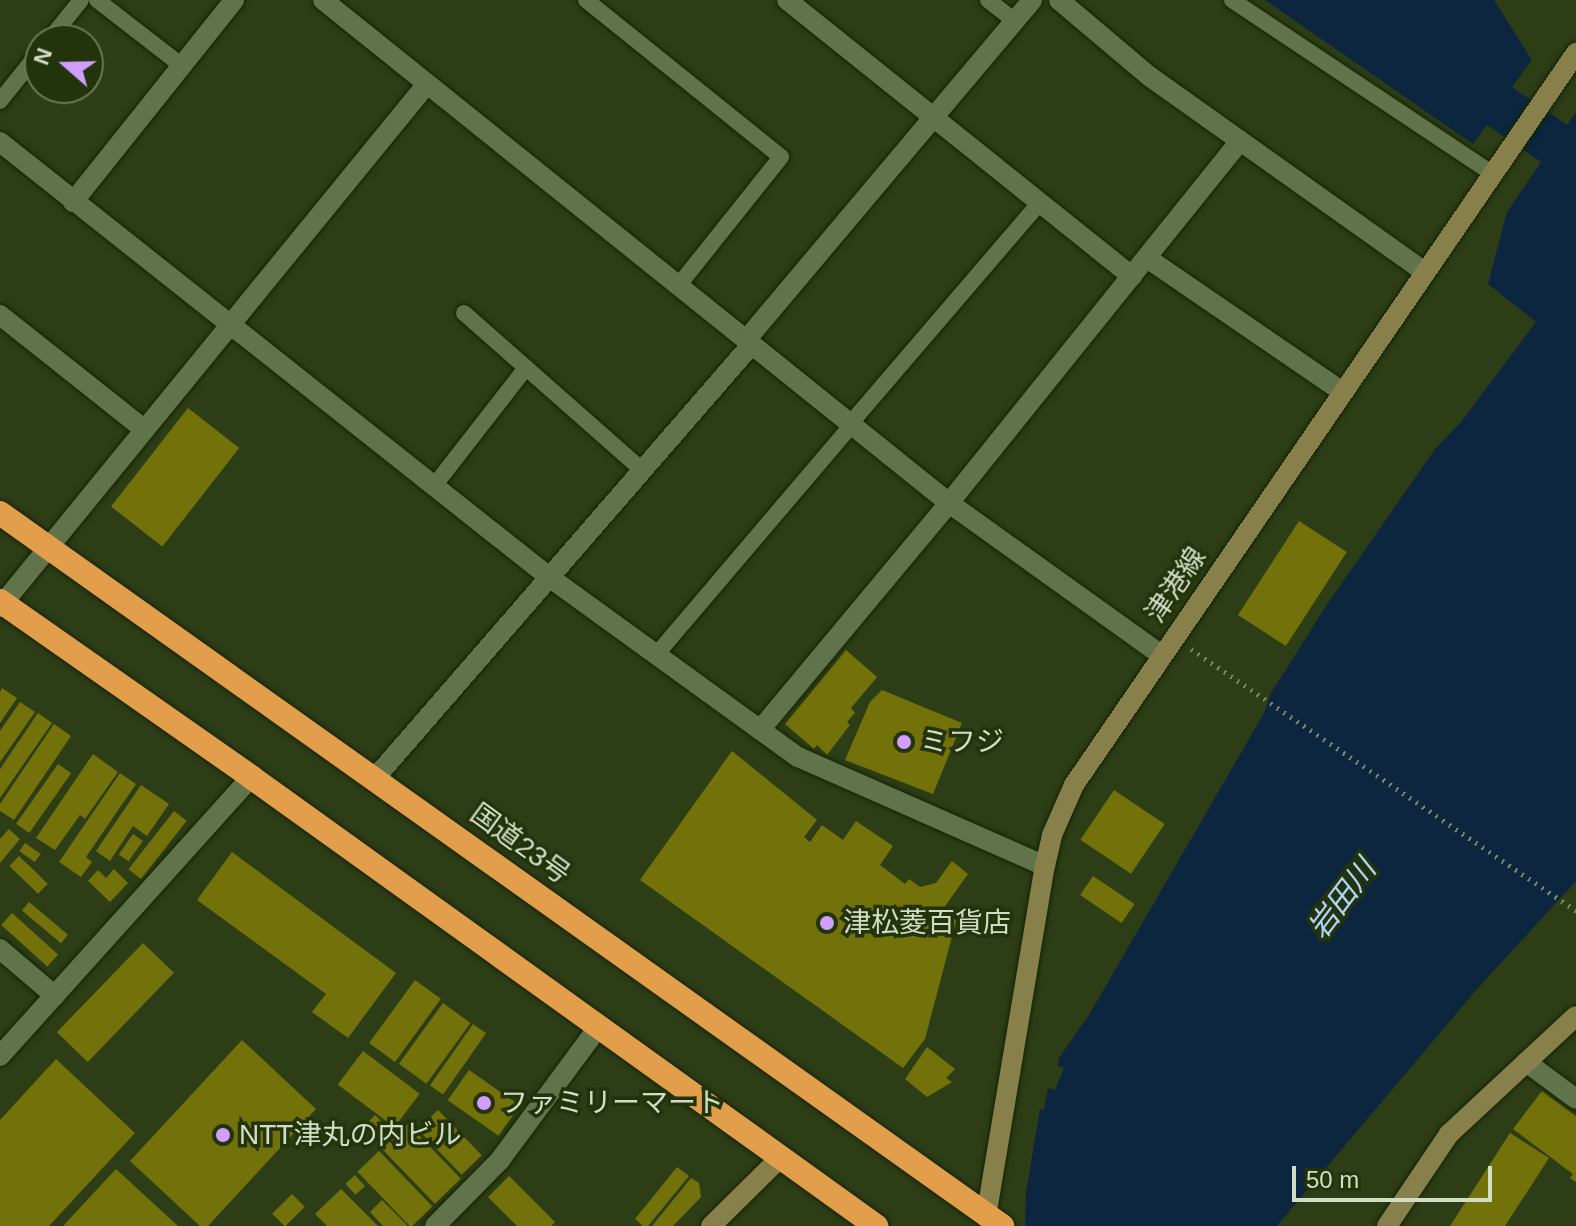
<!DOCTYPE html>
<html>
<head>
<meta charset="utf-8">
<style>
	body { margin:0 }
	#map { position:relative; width:1576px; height:1226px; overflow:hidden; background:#2d3e17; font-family:Helvetica,"Noto Sans JP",sans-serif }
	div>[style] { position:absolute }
	.water>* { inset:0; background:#0b263e }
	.building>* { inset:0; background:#73710a; transform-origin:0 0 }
	.path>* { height:5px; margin-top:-2.5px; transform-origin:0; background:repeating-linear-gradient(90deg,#768565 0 2px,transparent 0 8px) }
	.roads { filter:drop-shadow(0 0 2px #152400) drop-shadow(0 0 2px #152400) }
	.lane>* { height:16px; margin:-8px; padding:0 8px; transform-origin:8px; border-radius:8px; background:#60734a }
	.street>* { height:20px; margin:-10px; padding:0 10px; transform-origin:10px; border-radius:10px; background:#60734a }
	.secondary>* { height:20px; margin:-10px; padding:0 10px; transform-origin:10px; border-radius:10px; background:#87804a }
	.highway>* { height:24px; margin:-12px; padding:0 12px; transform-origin:12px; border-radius:12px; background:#e39e4b }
	.dots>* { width:22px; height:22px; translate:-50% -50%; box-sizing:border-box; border:4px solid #23340c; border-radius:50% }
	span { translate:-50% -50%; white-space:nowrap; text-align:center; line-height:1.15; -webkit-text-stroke:7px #23340c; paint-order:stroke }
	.street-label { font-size:28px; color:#d2ddc6 }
	.poi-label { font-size:28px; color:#d2ddc6 }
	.left { translate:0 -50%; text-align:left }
	.water-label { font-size:30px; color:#afd5fc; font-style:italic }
	.north { position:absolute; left:24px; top:24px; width:80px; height:80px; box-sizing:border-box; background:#23340c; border:2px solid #697856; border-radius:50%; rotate:290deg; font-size:22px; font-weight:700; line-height:32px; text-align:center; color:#d2ddc6 }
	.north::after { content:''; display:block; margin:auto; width:28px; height:36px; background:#d29dfd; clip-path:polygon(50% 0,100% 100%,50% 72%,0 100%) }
	.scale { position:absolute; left:1292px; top:1166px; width:200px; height:36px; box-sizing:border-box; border:4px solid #d2ddc6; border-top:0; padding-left:10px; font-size:24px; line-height:28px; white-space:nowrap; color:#d2ddc6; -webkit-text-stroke:6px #23340c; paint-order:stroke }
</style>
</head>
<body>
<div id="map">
	<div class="water">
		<i style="clip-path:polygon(1265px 0,1494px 0,1532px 60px,1512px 87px,1567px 125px,1576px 112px,1576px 881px,1477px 989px,1277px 1226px,1025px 1226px,1026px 1193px,1040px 1109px,1044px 1110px,1048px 1088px,1055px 1090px,1064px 1068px,1058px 1066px,1059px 1058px,1089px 1015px,1264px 713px,1271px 693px,1326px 606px,1435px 449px,1461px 422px,1536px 322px,1488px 284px,1507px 212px,1541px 162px,1487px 125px,1473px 144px)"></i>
	</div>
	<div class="building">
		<i style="left:188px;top:408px;width:65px;height:125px;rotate:38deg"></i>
		<i style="left:1299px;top:521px;width:57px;height:112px;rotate:33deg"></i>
		<i style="clip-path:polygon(846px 650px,877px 677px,851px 708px,855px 713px,847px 722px,850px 725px,827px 755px,817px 745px,814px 749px,785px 724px)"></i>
		<i style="clip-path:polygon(2px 688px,17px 698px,0 723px,0 692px)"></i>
		<i style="clip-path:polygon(882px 690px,962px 723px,933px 794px,845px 760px,870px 702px)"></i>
		<i style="clip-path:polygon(20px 702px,35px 712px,0 762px,0 731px)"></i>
		<i style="clip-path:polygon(38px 713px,52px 723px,0 798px,0 769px)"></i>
		<i style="clip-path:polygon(54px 724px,71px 736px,14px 820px,0 811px,0 804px)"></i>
		<i style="clip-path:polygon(732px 751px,817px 820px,804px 837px,810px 842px,822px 825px,843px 840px,856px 821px,893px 846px,880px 865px,905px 884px,909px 879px,920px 887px,936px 883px,952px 861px,968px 874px,943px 909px,956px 921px,925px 1039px,903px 1068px,640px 880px)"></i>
		<i style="clip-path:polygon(93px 754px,118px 772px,85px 819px,80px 815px,55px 850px,36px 838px)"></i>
		<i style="left:58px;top:764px;width:16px;height:73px;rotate:35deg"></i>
		<i style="clip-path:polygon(120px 773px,136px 784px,86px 857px,92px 862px,81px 877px,59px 862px)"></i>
		<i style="clip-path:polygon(141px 785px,169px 804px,147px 836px,133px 826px,110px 861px,96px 851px)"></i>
		<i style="left:1114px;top:790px;width:61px;height:60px;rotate:34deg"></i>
		<i style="left:174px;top:811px;width:16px;height:74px;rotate:38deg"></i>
		<i style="clip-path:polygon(9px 829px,20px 839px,0 863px,0 839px)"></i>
		<i style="left:133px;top:834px;width:12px;height:25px;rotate:35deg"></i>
		<i style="left:25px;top:843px;width:19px;height:10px;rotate:35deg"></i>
		<i style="clip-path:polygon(232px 852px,396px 973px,348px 1038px,312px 1012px,326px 994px,197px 900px)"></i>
		<i style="left:19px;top:856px;width:40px;height:14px;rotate:44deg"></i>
		<i style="clip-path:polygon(114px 869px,128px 883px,110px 902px,88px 881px,98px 870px,106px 878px)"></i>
		<i style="left:1093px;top:876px;width:50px;height:23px;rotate:34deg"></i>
		<i style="left:29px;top:902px;width:51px;height:11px;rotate:40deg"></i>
		<i style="left:12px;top:913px;width:62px;height:16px;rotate:42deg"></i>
		<i style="left:143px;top:943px;width:43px;height:124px;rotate:44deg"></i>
		<i style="left:415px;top:980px;width:32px;height:78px;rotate:36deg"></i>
		<i style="left:443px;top:1003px;width:34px;height:75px;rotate:36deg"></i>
		<i style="left:473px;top:1024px;width:16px;height:75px;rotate:35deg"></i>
		<i style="clip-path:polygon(242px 1040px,316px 1109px,208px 1226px,200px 1226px,130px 1161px)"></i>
		<i style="clip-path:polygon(927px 1047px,955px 1069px,946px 1078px,952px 1082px,927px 1097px,905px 1079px)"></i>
		<i style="left:363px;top:1051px;width:71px;height:42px;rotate:37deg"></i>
		<i style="clip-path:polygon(56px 1059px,135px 1133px,49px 1226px,0 1226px,0 1120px)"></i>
		<i style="left:469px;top:1070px;width:62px;height:37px;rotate:35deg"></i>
		<i style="clip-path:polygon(1542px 1091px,1576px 1116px,1576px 1182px,1570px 1178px,1573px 1174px,1513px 1129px)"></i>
		<i style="left:438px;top:1110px;width:63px;height:28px;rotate:46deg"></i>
		<i style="left:375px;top:1115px;width:20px;height:12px;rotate:45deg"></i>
		<i style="left:408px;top:1124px;width:76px;height:36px;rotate:46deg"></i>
		<i style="clip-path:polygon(1510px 1133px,1549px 1158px,1505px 1226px,1450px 1226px)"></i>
		<i style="left:379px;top:1151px;width:77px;height:30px;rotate:46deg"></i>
		<i style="clip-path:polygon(677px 1167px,689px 1176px,648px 1226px,643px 1226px,635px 1219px)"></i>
		<i style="clip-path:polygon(116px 1169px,178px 1226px,63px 1226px)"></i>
		<i style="left:355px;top:1175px;width:15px;height:13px;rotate:48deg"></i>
		<i style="clip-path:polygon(509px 1176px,555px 1222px,551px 1226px,517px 1226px,488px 1197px)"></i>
		<i style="clip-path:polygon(691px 1178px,699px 1183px,701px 1197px,673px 1226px,652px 1226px)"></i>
		<i style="clip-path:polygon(341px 1189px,378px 1226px,327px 1226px,315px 1214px)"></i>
		<i style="left:292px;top:1194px;width:18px;height:28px;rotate:45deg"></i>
		<i style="clip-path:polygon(382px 1200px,408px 1226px,383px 1226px,370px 1212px)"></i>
	</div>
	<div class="path">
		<i style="left:1191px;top:649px;width:466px;rotate:34.2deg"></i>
	</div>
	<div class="roads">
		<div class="lane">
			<i style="left:97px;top:0;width:108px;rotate:37.8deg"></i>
			<i style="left:586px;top:0;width:250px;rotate:38.8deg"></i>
			<i style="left:781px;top:157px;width:165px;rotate:128.6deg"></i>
			<i style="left:988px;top:0;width:34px;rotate:38deg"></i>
			<i style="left:1232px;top:0;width:315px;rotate:33.7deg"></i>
			<i style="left:49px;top:40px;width:51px;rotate:-51.3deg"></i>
			<i style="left:0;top:101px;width:64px;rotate:-51.3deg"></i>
			<i style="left:464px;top:313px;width:237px;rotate:41.4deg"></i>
			<i style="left:850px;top:424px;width:292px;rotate:-49.4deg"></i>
			<i style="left:434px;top:486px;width:150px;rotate:-52.1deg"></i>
			<i style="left:656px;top:655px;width:302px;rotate:-49.6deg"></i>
		</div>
		<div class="street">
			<i style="left:323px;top:0;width:803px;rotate:38.78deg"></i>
			<i style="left:949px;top:503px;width:261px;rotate:35.6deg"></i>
			<i style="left:787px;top:0;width:442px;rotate:38.7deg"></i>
			<i style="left:1059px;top:0;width:118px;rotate:40.2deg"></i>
			<i style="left:1149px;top:76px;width:339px;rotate:35.4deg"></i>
			<i style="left:0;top:142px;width:700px;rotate:38.39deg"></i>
			<i style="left:549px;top:577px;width:307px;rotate:35.9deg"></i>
			<i style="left:798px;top:757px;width:270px;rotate:23.8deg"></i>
			<i style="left:73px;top:202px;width:258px;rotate:-51.4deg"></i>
			<i style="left:1147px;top:258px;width:235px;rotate:34.4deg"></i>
			<i style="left:0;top:315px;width:184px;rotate:38.4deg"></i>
			<i style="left:746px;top:340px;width:444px;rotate:-49.9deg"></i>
			<i style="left:0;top:607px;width:674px;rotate:-50.78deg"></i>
			<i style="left:760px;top:730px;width:295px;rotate:-50.2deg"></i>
			<i style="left:949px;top:503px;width:464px;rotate:-51.2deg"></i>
			<i style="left:376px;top:777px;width:573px;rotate:-49.03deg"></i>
			<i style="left:0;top:949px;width:72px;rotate:40.5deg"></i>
			<i style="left:0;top:1056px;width:375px;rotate:-48deg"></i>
			<i style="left:1526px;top:1062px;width:62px;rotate:36.5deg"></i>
			<i style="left:435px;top:1226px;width:93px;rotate:-45.4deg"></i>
			<i style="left:500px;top:1160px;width:167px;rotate:-53.5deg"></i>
		</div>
		<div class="secondary">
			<i style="left:986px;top:1217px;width:356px;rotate:-80.5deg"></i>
			<i style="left:1045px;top:866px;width:32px;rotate:-77deg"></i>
			<i style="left:1052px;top:835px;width:55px;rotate:-66.3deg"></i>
			<i style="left:1074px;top:785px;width:888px;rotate:-55.56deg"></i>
			<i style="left:711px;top:1226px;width:97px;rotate:-44.6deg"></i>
			<i style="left:1387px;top:1226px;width:111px;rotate:-56deg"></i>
			<i style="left:1449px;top:1134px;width:173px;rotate:-42.9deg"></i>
		</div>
		<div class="highway">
			<i style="left:0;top:513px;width:1230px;rotate:35.43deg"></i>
			<i style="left:0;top:601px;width:307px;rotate:35deg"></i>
			<i style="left:251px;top:777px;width:770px;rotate:35.69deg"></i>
		</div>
	</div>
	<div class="dots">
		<i style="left:904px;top:742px;background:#d29dfd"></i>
		<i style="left:827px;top:923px;background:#d29dfd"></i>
		<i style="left:484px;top:1103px;background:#d29dfd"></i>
		<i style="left:223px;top:1135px;background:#d29dfd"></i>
	</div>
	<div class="street-label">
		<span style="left:1176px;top:585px;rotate:-56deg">津港線</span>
		<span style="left:520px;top:844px;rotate:36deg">国道23号</span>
	</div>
	<div class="poi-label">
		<span class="left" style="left:920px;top:742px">ミフジ</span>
		<span class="left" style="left:843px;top:923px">津松菱百貨店</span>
		<span class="left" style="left:500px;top:1103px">ファミリーマート</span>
		<span class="left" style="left:239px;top:1135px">NTT津丸の内ビル</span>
	</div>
	<div class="water-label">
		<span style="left:1342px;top:899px;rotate:-53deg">岩田川</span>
	</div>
	<div class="north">N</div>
	<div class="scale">50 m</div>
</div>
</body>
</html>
